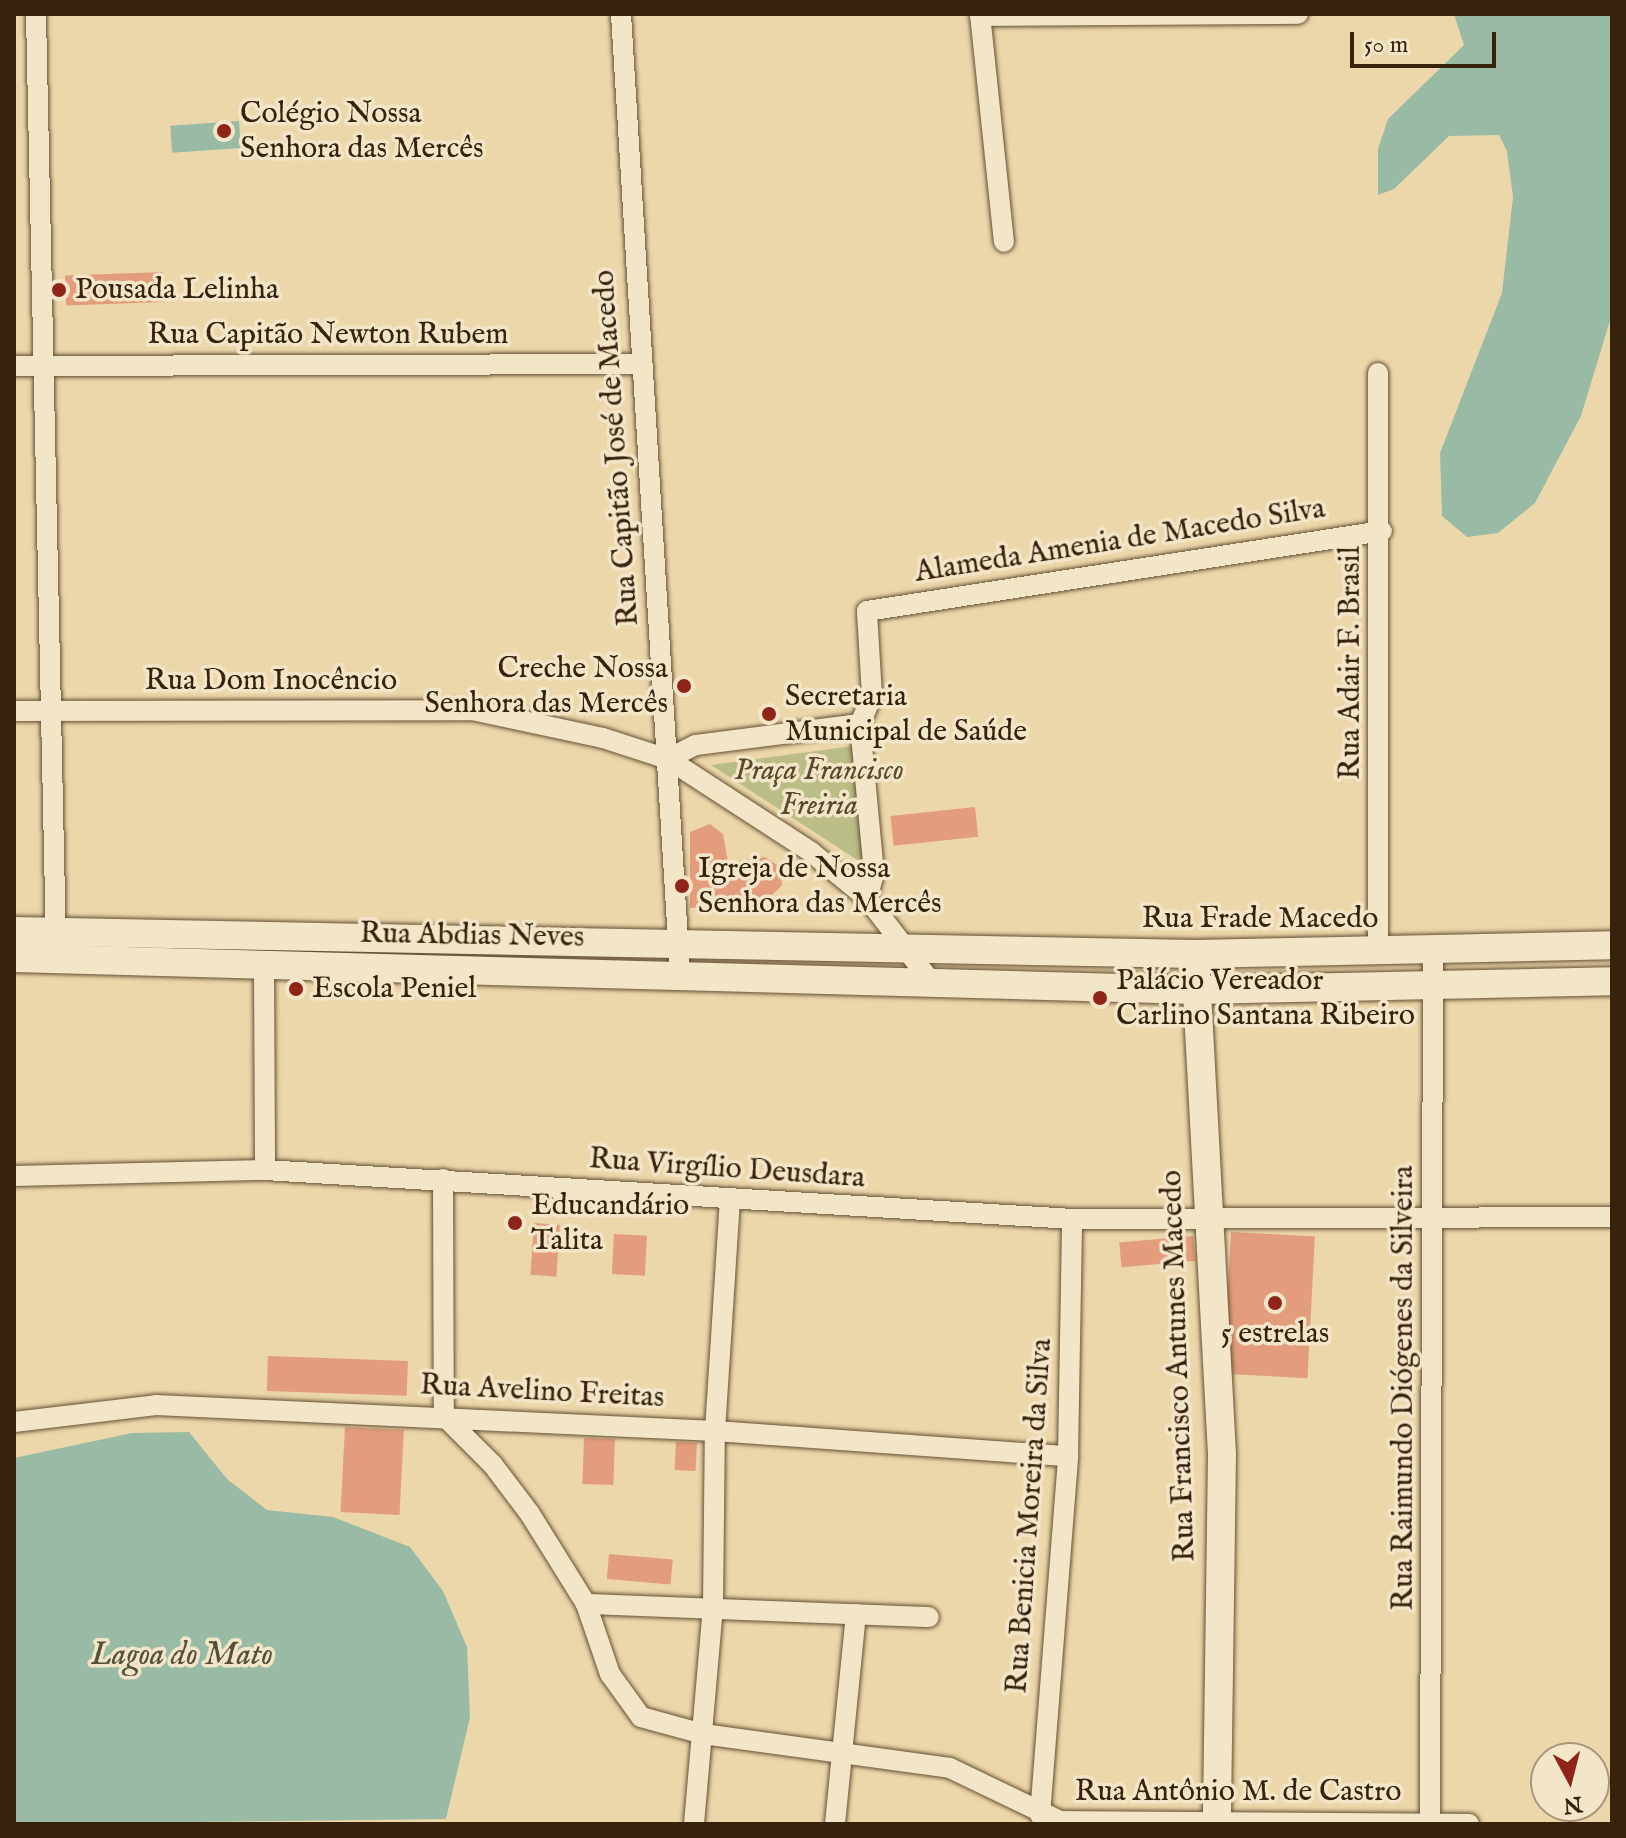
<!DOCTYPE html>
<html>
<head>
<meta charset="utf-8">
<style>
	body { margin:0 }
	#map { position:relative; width:1626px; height:1838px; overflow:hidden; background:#ecd7aa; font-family:"IM FELL English",serif }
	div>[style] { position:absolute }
	.green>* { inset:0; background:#babd86 }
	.water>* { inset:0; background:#99baa5; transform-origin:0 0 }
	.building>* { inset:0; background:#e39c7c; transform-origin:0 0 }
	.roads { filter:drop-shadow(0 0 2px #645034) drop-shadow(0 0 2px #645034) }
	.street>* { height:20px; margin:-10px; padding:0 10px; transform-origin:10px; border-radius:10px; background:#f3e5c8 }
	.secondary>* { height:28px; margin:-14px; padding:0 14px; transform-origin:14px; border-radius:14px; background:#f3e5c8 }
	.dots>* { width:22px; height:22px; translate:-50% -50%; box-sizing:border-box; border:4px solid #f3e5c8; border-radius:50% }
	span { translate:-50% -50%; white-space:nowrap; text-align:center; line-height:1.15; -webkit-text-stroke:7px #f3e5c8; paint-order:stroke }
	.poi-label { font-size:30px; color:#37230c }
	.left { translate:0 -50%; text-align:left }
	.right { translate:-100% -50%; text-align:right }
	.street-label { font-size:30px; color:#37230c }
	.park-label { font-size:30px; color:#584a2a; font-style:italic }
	.water-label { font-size:32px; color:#54503a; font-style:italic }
	.frame { position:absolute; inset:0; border:16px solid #37230c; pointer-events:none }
	.north { position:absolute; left:1530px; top:1742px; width:80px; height:80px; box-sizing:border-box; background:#f3e5c8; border:2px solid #a8977d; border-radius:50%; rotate:173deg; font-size:22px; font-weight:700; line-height:32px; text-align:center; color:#37230c }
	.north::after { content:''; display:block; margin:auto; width:28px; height:36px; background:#8f2418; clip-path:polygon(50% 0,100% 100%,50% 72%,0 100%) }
	.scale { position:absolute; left:1350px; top:32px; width:146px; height:36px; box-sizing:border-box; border:4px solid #37230c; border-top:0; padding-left:10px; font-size:24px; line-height:28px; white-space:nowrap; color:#37230c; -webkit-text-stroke:6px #f3e5c8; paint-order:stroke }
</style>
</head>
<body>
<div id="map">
	<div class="green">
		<i style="clip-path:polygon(853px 746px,865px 865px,711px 765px)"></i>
	</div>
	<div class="water">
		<i style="clip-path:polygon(1454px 14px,1612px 14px,1612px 314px,1581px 416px,1535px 503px,1498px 533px,1467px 537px,1442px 516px,1440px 453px,1502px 293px,1513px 197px,1507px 151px,1499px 135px,1449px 136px,1394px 189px,1378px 195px,1378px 149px,1388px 119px,1464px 45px)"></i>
		<i style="left:239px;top:121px;width:27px;height:69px;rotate:86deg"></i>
		<i style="clip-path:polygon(189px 1432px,227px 1479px,267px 1510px,333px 1517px,410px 1547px,443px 1591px,467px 1647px,470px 1717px,446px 1819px,14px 1824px,14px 1458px,132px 1433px)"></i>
	</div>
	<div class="building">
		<i style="left:163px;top:272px;width:30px;height:98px;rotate:88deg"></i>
		<i style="left:975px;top:807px;width:30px;height:85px;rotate:84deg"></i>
		<i style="clip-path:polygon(710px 824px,723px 834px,728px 862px,765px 857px,780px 867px,782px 885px,767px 900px,690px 908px,690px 832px)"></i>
		<i style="left:534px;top:1223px;width:26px;height:52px;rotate:4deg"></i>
		<i style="left:1231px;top:1232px;width:84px;height:142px;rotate:3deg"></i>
		<i style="left:614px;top:1234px;width:33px;height:40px;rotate:3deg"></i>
		<i style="left:1193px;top:1236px;width:25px;height:74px;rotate:85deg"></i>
		<i style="left:268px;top:1356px;width:140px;height:35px;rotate:2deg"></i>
		<i style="left:345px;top:1427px;width:59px;height:85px;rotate:3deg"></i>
		<i style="left:584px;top:1438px;width:31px;height:46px;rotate:2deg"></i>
		<i style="left:676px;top:1442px;width:21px;height:28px;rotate:3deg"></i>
		<i style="left:609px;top:1554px;width:64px;height:25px;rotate:5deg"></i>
	</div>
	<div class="roads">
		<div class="street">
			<i style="left:36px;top:14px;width:932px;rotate:88.77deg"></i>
			<i style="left:621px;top:14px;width:961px;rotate:86.48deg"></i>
			<i style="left:980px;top:14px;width:229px;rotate:84deg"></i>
			<i style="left:980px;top:16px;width:318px;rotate:-0.4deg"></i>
			<i style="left:14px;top:366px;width:628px;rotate:-0.18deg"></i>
			<i style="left:1378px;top:373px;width:580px;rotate:90deg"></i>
			<i style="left:14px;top:711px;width:458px;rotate:-0.1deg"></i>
			<i style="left:472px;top:710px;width:134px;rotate:12.1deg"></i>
			<i style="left:603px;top:738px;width:68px;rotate:17.9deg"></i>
			<i style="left:668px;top:759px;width:171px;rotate:33deg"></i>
			<i style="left:811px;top:852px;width:72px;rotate:39.4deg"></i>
			<i style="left:867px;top:898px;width:102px;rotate:52.6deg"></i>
			<i style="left:668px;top:759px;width:31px;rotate:-27deg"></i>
			<i style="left:696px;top:745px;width:165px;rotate:-7.3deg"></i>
			<i style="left:867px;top:898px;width:26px;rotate:-74deg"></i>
			<i style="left:874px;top:873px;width:150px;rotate:-95.4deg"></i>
			<i style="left:860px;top:724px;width:30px;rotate:-67deg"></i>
			<i style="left:872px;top:696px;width:85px;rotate:-93.4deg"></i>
			<i style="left:867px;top:611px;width:521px;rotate:-8.83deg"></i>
			<i style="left:264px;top:967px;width:203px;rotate:89.7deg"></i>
			<i style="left:14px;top:1176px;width:251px;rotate:-1.4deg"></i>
			<i style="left:265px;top:1170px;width:808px;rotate:3.47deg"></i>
			<i style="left:1072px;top:1219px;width:540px;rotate:-0.21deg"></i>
			<i style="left:443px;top:1179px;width:237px;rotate:89.8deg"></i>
			<i style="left:444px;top:1416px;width:69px;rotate:45deg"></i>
			<i style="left:493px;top:1465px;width:61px;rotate:52.9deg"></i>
			<i style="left:530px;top:1514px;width:106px;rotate:58.1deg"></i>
			<i style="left:586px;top:1604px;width:74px;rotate:71.1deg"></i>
			<i style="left:610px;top:1674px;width:53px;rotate:54.2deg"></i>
			<i style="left:641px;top:1717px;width:64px;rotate:15.3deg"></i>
			<i style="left:703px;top:1734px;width:249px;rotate:7.8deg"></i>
			<i style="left:950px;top:1768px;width:122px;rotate:25.7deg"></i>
			<i style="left:1060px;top:1821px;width:409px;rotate:0.4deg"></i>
			<i style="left:14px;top:1422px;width:143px;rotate:-6.8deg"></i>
			<i style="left:156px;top:1405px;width:560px;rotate:2.66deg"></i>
			<i style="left:715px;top:1431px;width:354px;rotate:4.1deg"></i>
			<i style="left:586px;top:1604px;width:343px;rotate:2.2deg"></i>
			<i style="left:1040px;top:1815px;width:360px;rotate:-85.5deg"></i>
			<i style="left:1068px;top:1456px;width:237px;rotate:-89deg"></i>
			<i style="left:694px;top:1824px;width:217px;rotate:-85deg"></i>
			<i style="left:713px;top:1608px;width:177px;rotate:-89.4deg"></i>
			<i style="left:715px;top:1431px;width:230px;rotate:-86.3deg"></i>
			<i style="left:835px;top:1824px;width:211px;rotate:-84.3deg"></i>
			<i style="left:1430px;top:1824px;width:872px;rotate:-89.8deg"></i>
		</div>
		<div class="secondary">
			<i style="left:14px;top:931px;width:1181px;rotate:1.12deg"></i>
			<i style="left:1195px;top:954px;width:417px;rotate:-1.2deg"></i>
			<i style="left:14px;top:958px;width:1183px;rotate:1.55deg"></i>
			<i style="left:1197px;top:990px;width:415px;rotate:-1.2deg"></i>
			<i style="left:1196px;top:974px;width:481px;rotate:86.9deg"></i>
			<i style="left:1222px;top:1454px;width:370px;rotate:90.8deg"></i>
		</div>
	</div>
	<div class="dots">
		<i style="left:224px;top:131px;background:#8f2418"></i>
		<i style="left:59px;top:290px;background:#8f2418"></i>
		<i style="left:684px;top:686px;background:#8f2418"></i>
		<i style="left:769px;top:714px;background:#8f2418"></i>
		<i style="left:682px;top:886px;background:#8f2418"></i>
		<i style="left:296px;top:989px;background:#8f2418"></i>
		<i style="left:1100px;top:998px;background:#8f2418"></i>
		<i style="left:515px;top:1223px;background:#8f2418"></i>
		<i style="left:1275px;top:1303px;background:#8f2418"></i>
	</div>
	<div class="poi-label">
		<span class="left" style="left:240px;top:131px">Colégio Nossa<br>Senhora das Mercês</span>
		<span class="left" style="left:75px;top:290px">Pousada Lelinha</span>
		<span class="right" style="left:668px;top:686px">Creche Nossa<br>Senhora das Mercês</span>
		<span class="left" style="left:785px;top:714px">Secretaria<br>Municipal de Saúde</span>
		<span class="left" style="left:698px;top:886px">Igreja de Nossa<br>Senhora das Mercês</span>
		<span class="left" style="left:1116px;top:998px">Palácio Vereador<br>Carlino Santana Ribeiro</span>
		<span class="left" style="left:312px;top:989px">Escola Peniel</span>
		<span class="left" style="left:531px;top:1223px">Educandário<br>Talita</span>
		<span style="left:1275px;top:1334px">5 estrelas</span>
	</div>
	<div class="street-label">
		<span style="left:328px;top:335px">Rua Capitão Newton Rubem</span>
		<span style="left:617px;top:448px;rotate:-94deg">Rua Capitão José de Macedo</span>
		<span style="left:1120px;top:541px;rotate:-9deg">Alameda Amenia de Macedo Silva</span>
		<span style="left:1351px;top:663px;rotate:-90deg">Rua Adair F. Brasil</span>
		<span style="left:271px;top:681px">Rua Dom Inocêncio</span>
		<span style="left:1260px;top:919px">Rua Frade Macedo</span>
		<span style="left:472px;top:936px;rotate:1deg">Rua Abdias Neves</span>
		<span style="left:727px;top:1169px;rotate:4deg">Rua Virgílio Deusdara</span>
		<span style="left:1179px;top:1366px;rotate:-92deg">Rua Francisco Antunes Macedo</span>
		<span style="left:1404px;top:1388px;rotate:-90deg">Rua Raimundo Diógenes da Silveira</span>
		<span style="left:542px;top:1392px;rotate:3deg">Rua Avelino Freitas</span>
		<span style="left:1030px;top:1516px;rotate:-86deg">Rua Benicia Moreira da Silva</span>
		<span style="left:1238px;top:1792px">Rua Antônio M. de Castro</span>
	</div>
	<div class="park-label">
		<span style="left:819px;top:788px">Praça Francisco<br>Freiria</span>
	</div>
	<div class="water-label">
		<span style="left:182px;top:1656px">Lagoa do Mato</span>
	</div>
	<div class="frame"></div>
	<div class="north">N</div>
	<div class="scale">50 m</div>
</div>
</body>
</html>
